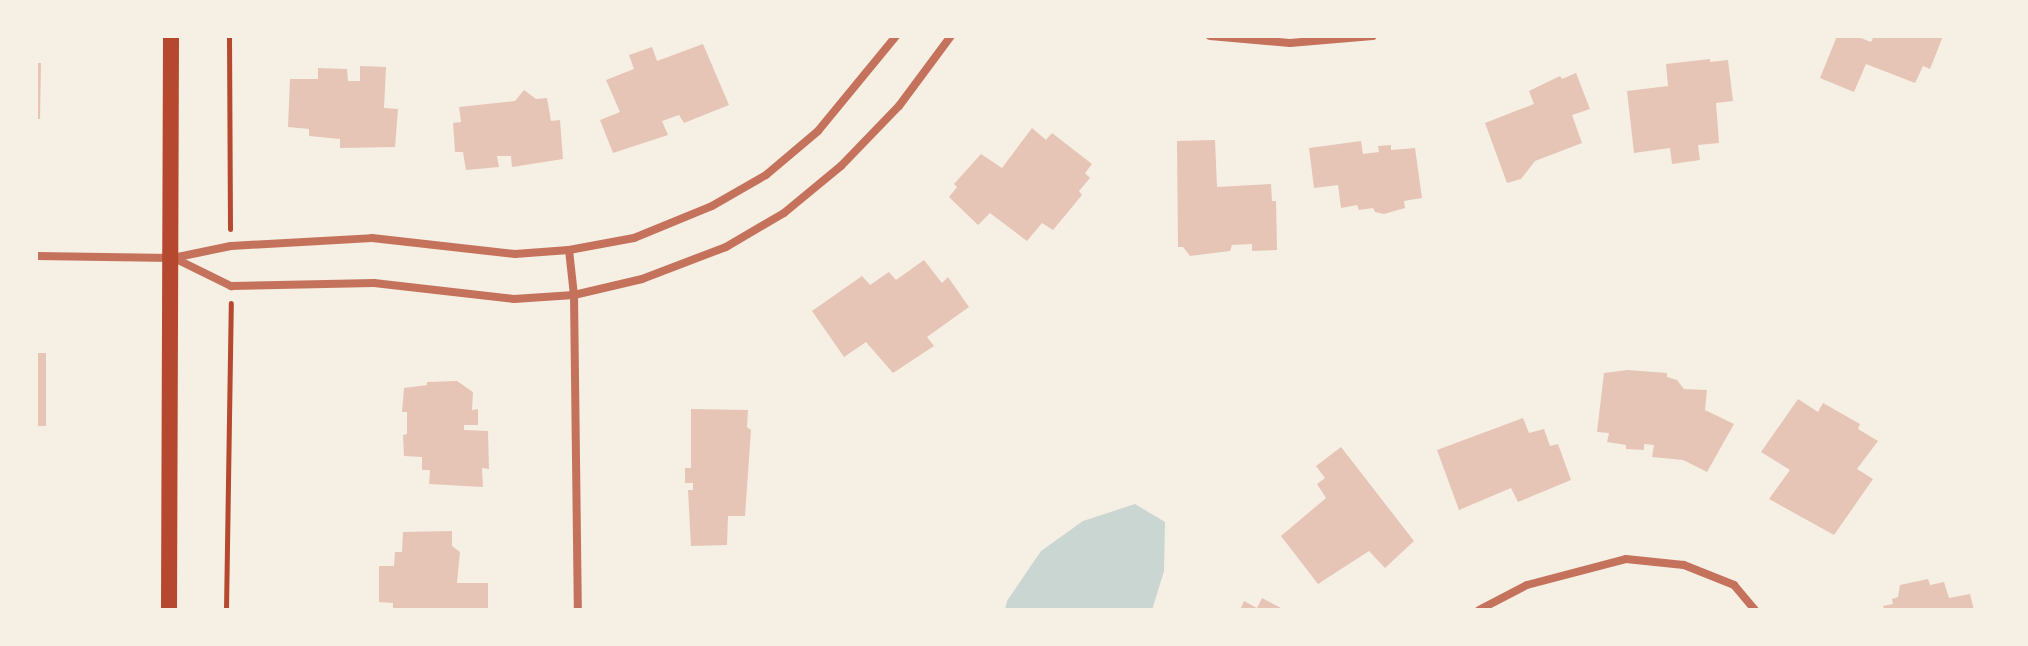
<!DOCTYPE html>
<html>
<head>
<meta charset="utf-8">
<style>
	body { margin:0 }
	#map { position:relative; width:2028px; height:646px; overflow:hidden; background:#f6efe4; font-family:"Exo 2",sans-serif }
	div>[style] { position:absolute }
	.water>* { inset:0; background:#c9d6d2 }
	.building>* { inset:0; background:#e6c5b7; transform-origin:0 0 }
	.path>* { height:5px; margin:-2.5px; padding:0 2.5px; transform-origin:2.5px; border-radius:2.5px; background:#b5482f }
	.minor>* { height:8px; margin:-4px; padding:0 4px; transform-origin:4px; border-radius:4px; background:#c5725c }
	.secondary>* { height:16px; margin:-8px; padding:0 8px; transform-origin:8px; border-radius:8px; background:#b5482f }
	span { translate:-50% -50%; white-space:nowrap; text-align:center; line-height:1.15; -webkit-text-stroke:8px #f6efe4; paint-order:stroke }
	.frame { position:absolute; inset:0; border:38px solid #f6efe4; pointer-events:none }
</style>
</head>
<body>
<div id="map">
	<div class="water">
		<i style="clip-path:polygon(1135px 504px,1165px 522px,1164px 571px,1152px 610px,1005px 610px,1007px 601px,1041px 551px,1083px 521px)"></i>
	</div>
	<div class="building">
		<i style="clip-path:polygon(1837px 36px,1856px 36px,1871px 42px,1874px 36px,1943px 36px,1930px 69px,1923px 66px,1915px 83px,1866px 64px,1854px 92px,1820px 78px)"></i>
		<i style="clip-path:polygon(703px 44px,729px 105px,684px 123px,679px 115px,662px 121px,668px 135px,613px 153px,600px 120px,620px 112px,606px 80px,634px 69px,629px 55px,652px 47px,657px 61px)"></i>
		<i style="clip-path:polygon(1710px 59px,1710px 62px,1728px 60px,1733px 101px,1716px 103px,1719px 143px,1698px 145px,1700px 160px,1672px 164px,1670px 148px,1634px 153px,1627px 91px,1668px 86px,1666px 64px)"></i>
		<i style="clip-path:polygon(36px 63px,41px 63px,40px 119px,36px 119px)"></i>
		<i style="clip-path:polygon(360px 66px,386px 67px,384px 108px,398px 109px,395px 147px,340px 148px,340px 139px,309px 136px,309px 129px,288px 127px,290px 79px,318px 79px,318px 68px,347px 69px,348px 81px,360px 81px)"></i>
		<i style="clip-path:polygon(1576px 73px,1590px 109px,1572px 115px,1582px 143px,1535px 161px,1521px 179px,1507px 183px,1485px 123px,1534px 104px,1529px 91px,1560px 76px,1562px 79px)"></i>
		<i style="clip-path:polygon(524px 90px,536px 99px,547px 98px,551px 121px,560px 120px,563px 159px,512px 167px,511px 156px,497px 156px,499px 167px,466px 170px,463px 152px,455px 152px,453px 123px,461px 122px,459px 107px,515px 101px)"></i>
		<i style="clip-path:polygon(1032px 128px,1046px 140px,1052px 133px,1092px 164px,1085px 173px,1090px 178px,1079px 191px,1082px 195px,1053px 230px,1042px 223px,1027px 241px,990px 213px,978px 225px,949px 197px,957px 187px,954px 184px,981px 154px,1002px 168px)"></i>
		<i style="clip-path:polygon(1215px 140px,1217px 187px,1271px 184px,1272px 201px,1276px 201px,1277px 250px,1252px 251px,1252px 244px,1232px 245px,1230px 251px,1190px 256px,1183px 247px,1178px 247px,1177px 141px)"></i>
		<i style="clip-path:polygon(1361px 141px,1363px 154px,1379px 152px,1378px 146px,1391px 145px,1391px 150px,1415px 148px,1422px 198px,1404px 201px,1405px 208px,1384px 214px,1375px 212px,1373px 208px,1359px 210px,1357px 205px,1341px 208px,1338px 185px,1314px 188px,1309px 148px)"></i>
		<i style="clip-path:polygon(924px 260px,942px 283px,948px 277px,969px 307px,927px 337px,934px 346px,893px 373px,866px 342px,844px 357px,812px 311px,862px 276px,870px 285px,889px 272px,896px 280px)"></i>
		<i style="left:36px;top:353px;width:10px;height:73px"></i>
		<i style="clip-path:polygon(1628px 370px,1667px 373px,1667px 377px,1677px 380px,1684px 389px,1707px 390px,1705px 410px,1734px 424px,1707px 472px,1683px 460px,1652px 457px,1654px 445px,1644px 444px,1644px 450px,1626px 449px,1626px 445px,1607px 442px,1609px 433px,1597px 432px,1604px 373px)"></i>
		<i style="clip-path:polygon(457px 381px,473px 392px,472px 410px,478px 409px,478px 425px,464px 425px,464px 430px,488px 431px,489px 469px,482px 468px,483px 487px,429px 484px,430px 470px,422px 470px,422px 457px,404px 456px,403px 435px,407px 434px,407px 412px,402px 412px,404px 388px,427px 385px,427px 382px)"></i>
		<i style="clip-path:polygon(1798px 399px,1818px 412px,1823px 403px,1860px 424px,1858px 429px,1878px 441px,1857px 469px,1873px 479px,1834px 535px,1769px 499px,1790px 470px,1761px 452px)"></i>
		<i style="clip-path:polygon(691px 409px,748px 410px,747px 427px,751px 430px,745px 516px,728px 516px,727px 545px,691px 546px,688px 490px,693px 490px,693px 483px,685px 483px,685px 468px,691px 468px)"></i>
		<i style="clip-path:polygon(1523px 418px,1529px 433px,1544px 429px,1550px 446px,1558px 444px,1571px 480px,1518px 502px,1511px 488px,1459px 510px,1437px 450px)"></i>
		<i style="clip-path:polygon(1341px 447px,1414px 541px,1385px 568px,1369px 551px,1318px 584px,1281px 536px,1326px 498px,1317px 484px,1325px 478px,1316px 466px)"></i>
		<i style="clip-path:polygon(452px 531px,452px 546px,460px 552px,457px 583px,488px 583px,488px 610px,393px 610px,393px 603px,379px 602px,379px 566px,394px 566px,395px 552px,402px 552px,403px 532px)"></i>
		<i style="clip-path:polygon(1928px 579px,1930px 585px,1944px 582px,1949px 598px,1970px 594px,1974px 610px,1884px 610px,1883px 606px,1893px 604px,1892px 599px,1898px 597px,1900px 585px)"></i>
		<i style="clip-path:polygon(1262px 598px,1285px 610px,1240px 610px,1244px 601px,1257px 608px)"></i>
	</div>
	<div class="path">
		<i style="left:229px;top:36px;width:193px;rotate:89.7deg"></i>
		<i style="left:226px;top:610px;width:307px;rotate:-89.1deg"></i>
	</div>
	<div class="minor">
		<i style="left:1210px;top:36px;width:80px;rotate:5deg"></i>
		<i style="left:1290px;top:43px;width:83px;rotate:-4.8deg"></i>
		<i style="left:569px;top:250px;width:45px;rotate:83.7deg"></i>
		<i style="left:574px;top:295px;width:315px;rotate:89.3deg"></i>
		<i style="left:36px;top:256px;width:137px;rotate:0.8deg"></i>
		<i style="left:173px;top:258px;width:59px;rotate:-11.7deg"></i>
		<i style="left:231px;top:246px;width:141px;rotate:-3.2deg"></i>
		<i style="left:372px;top:238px;width:144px;rotate:6.4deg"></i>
		<i style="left:515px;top:254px;width:54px;rotate:-4.2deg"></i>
		<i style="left:569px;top:250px;width:66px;rotate:-10.5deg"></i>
		<i style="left:634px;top:238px;width:84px;rotate:-22.3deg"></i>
		<i style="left:712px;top:206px;width:62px;rotate:-29.9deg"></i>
		<i style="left:766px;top:175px;width:68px;rotate:-40.2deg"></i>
		<i style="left:818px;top:131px;width:123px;rotate:-50.6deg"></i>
		<i style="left:174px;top:258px;width:64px;rotate:26.2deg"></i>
		<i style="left:231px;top:286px;width:143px;rotate:-1.2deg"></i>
		<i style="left:374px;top:283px;width:141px;rotate:6.5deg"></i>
		<i style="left:514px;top:299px;width:60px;rotate:-3.8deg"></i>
		<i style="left:574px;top:295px;width:70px;rotate:-13.2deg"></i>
		<i style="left:642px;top:279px;width:90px;rotate:-20.9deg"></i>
		<i style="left:726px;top:247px;width:67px;rotate:-30.4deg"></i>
		<i style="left:784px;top:213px;width:74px;rotate:-39.5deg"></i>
		<i style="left:841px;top:166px;width:83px;rotate:-46deg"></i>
		<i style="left:899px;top:106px;width:87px;rotate:-53.4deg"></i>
		<i style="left:1479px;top:610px;width:54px;rotate:-27.5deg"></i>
		<i style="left:1527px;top:585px;width:102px;rotate:-14.7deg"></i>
		<i style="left:1626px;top:559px;width:58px;rotate:5.9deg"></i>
		<i style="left:1684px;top:565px;width:54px;rotate:21.8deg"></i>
		<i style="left:1734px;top:585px;width:33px;rotate:50deg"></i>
	</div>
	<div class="secondary">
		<i style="left:169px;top:610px;width:574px;rotate:-89.8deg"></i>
	</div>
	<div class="frame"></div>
</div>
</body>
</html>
